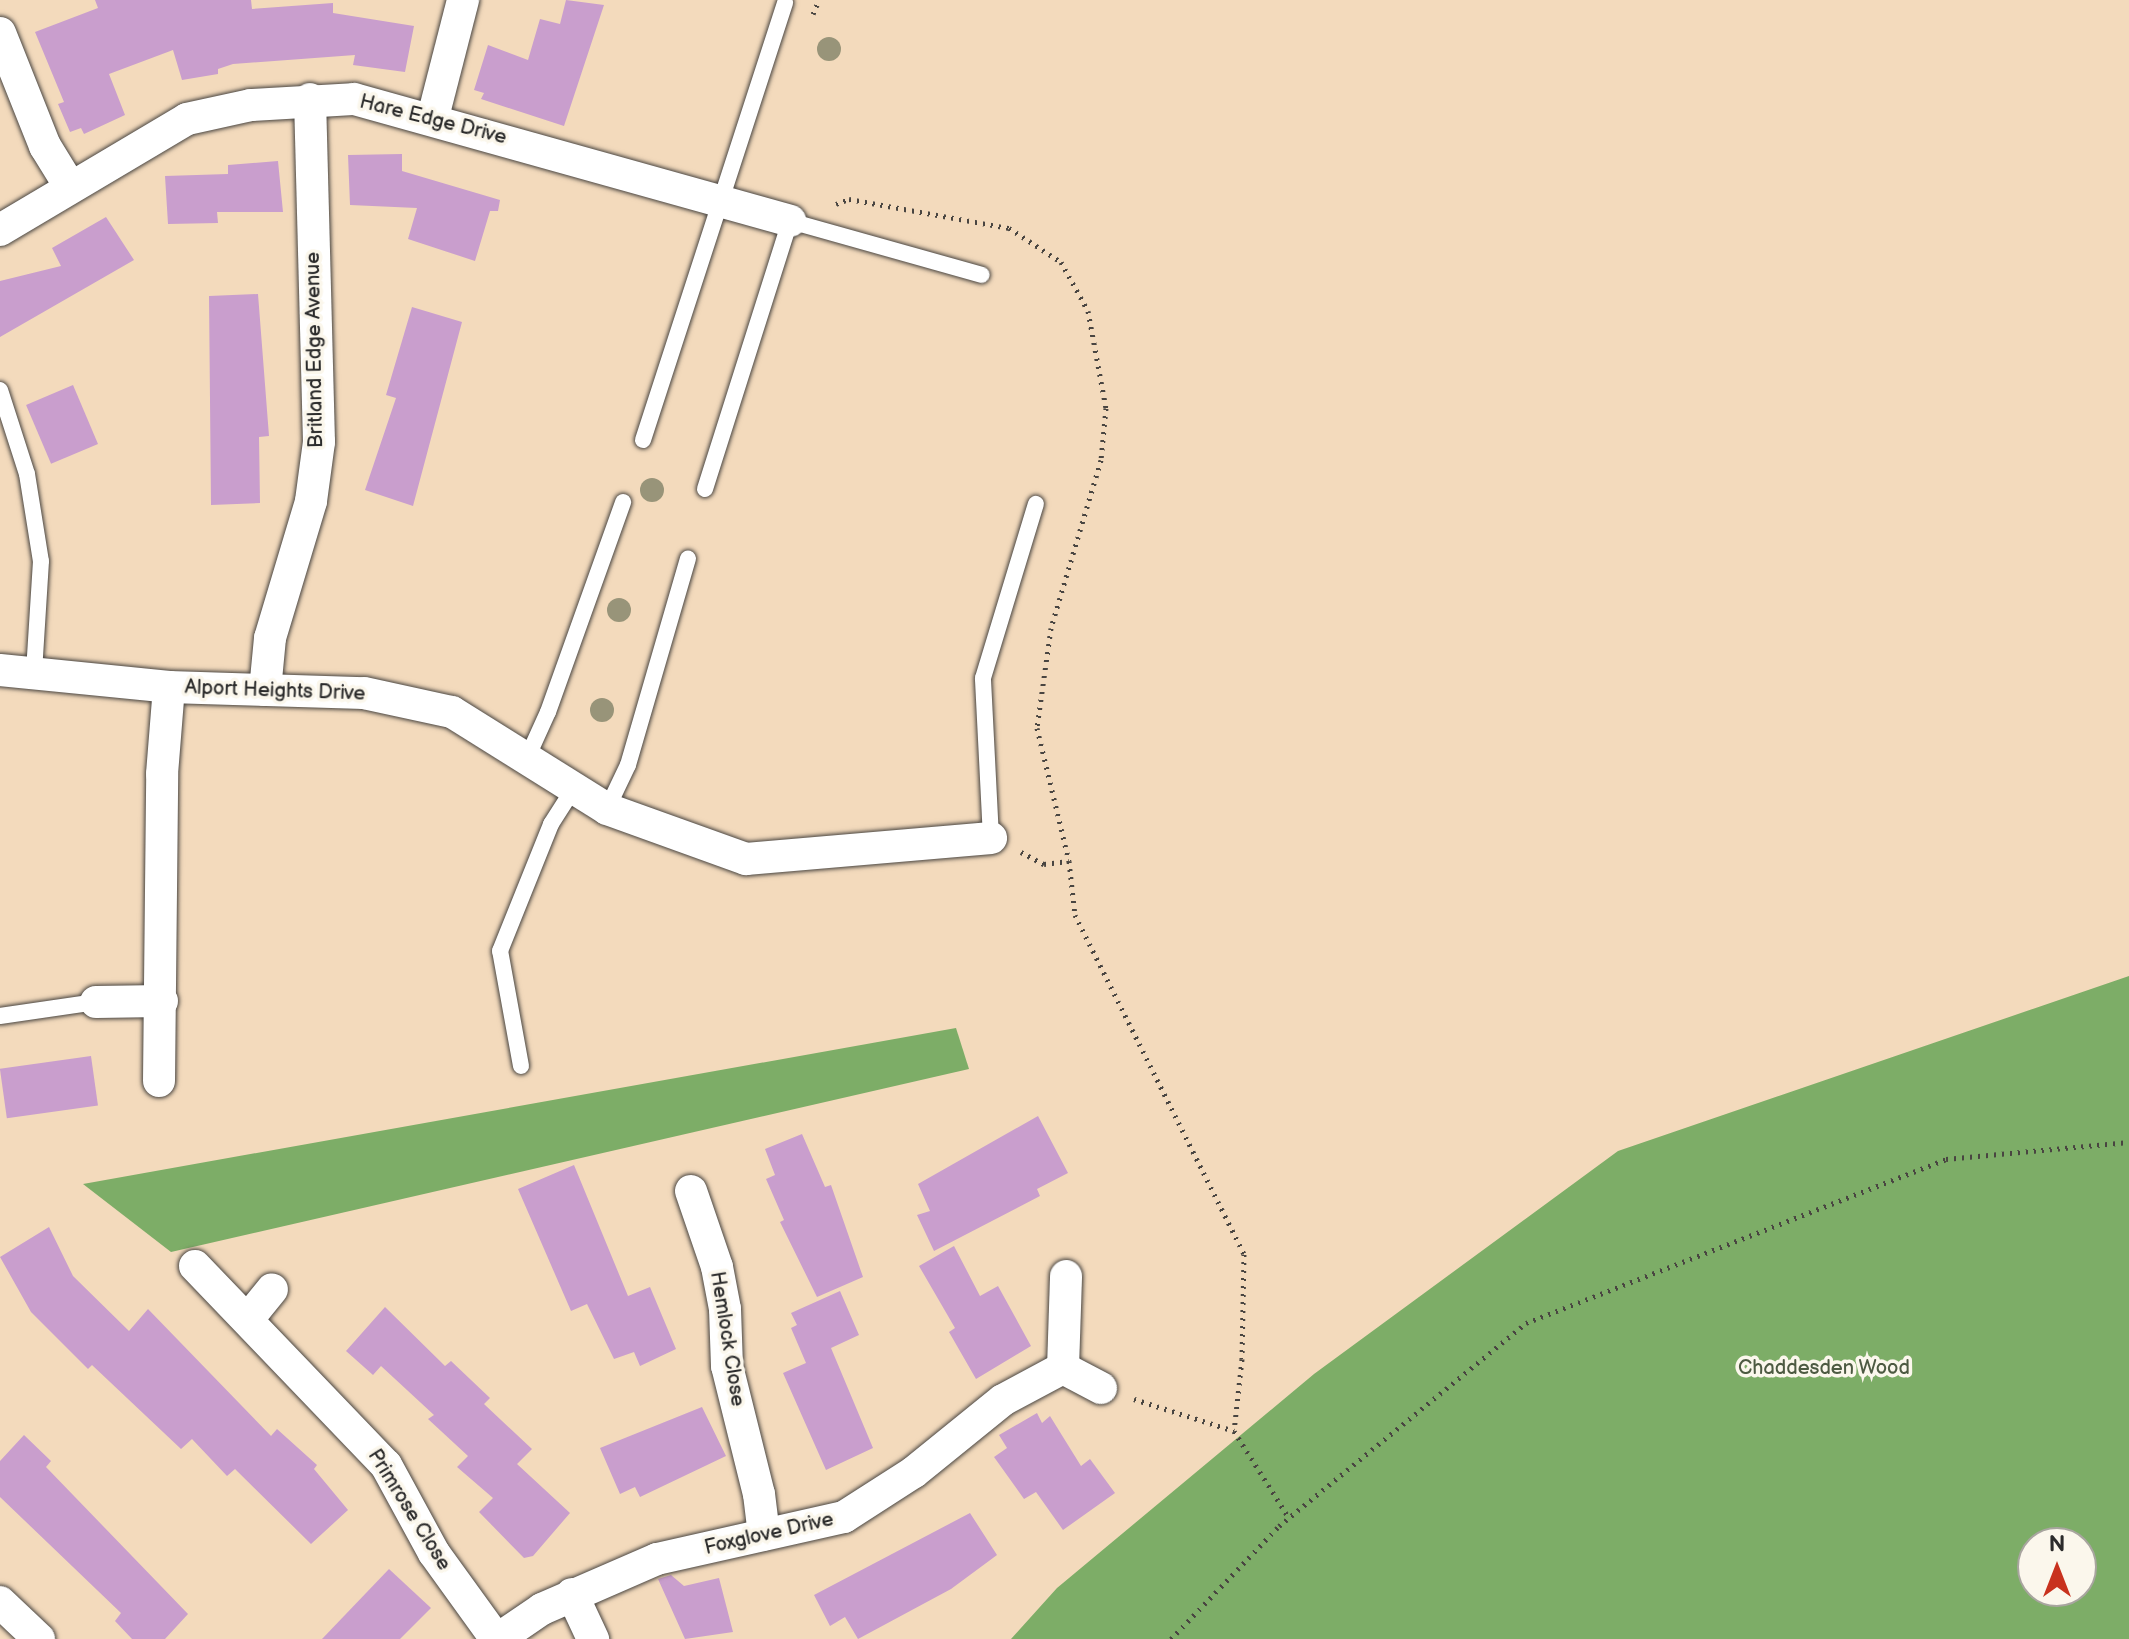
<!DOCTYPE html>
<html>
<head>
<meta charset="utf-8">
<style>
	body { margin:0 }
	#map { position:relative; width:2129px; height:1639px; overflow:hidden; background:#f3dabc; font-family:"Balsamiq Sans",sans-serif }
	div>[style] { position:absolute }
	.forest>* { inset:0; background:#7dad67 }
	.building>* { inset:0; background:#c99ecd; transform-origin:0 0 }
	.path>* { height:5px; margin-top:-2.5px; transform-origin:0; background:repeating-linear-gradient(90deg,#494541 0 2px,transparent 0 8px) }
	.roads { filter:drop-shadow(0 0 2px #494541) drop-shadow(0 0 2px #494541) }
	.lane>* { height:16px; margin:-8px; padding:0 8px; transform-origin:8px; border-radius:8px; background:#fff }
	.street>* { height:32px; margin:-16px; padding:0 16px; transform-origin:16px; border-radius:16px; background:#fff }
	.trees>* { width:24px; height:24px; margin:-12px; border-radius:50%; background:#989479 }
	span { translate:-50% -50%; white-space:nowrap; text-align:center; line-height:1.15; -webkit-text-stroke:7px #fbf7ec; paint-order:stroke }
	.street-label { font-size:20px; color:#2b2b2b }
	.park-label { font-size:20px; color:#4d5a42 }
	.north { position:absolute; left:2017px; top:1527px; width:80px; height:80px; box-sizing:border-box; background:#fbf7ec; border:2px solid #a8a59f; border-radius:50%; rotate:0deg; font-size:22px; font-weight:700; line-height:32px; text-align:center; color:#2b2b2b }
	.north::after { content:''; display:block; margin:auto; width:28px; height:36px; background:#c8321e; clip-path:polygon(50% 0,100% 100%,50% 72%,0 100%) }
</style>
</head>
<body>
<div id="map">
	<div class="forest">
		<i style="clip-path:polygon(evenodd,2129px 976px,2129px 1639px,1011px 1639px,1057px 1588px,1314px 1374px,1618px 1151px,2129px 976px,2081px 1543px,2081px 1591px,2033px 1591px,2033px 1543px,2081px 1543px)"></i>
		<i style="clip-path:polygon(956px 1028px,969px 1069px,171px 1252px,83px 1184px)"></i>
	</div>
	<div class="building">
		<i style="clip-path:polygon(95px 0,251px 0,252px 9px,333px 3px,333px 13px,414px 26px,405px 72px,353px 65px,355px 55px,233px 64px,218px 69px,218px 74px,182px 80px,173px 50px,109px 74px,125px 115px,84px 134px,81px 128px,70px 132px,58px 104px,64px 102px,35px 32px,98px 8px)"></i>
		<i style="clip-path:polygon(566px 0,604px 5px,564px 126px,481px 99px,484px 93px,474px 90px,488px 45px,528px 60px,540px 19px,560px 24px)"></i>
		<i style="clip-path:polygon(402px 154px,402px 171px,500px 200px,498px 211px,490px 211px,475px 261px,408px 239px,417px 208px,350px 205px,348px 155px)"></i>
		<i style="clip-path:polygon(278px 161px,283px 212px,217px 212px,218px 223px,168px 224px,165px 176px,228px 174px,228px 165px)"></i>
		<i style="clip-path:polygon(106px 217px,134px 260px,0 337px,0 281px,61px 266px,52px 248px)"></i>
		<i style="clip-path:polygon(258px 294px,269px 436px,259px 437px,260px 503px,211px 505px,209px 296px)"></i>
		<i style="clip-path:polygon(412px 307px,462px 322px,413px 506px,365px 490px,396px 398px,386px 395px)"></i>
		<i style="left:73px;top:385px;width:64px;height:51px;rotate:67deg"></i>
		<i style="left:91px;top:1056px;width:50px;height:92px;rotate:82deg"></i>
		<i style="clip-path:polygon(1038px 1116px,1068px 1173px,1037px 1189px,1040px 1196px,934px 1251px,917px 1215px,930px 1211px,918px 1184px)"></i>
		<i style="clip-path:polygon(802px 1134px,825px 1187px,831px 1185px,863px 1277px,817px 1297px,780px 1222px,784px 1220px,766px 1179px,775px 1175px,765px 1149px)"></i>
		<i style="clip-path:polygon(574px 1165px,628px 1296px,650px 1287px,676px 1349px,640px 1366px,634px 1352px,614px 1359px,587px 1304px,571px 1311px,518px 1189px)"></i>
		<i style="clip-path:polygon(49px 1227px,73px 1276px,129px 1331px,148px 1309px,271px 1436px,277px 1429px,317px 1465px,314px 1469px,348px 1510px,311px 1544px,235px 1469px,227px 1476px,192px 1439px,181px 1449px,92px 1365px,88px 1369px,31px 1312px,0 1257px)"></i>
		<i style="clip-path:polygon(954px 1246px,980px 1296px,998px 1286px,1031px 1346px,976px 1379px,949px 1332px,955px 1328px,919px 1266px)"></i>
		<i style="clip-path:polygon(840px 1291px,859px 1335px,831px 1348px,873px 1448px,826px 1470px,783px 1373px,806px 1363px,791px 1328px,797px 1325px,791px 1313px)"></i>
		<i style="clip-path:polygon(385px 1307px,445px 1366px,451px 1361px,490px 1398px,484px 1404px,532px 1449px,517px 1464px,570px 1513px,533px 1556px,524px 1558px,479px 1512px,493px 1498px,457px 1467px,468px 1456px,428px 1419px,434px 1415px,381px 1366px,373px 1375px,346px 1351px)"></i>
		<i style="clip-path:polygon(702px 1407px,726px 1456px,640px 1497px,635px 1487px,620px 1494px,600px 1448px)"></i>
		<i style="clip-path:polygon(1037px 1413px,1042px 1423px,1050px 1416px,1081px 1466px,1090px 1459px,1115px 1493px,1063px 1530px,1036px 1492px,1024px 1499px,994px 1457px,1007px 1448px,999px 1435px)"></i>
		<i style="clip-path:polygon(24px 1435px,51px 1461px,46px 1467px,188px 1614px,165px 1639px,132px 1639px,115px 1621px,121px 1613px,0 1497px,0 1461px)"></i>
		<i style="clip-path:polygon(970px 1513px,997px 1555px,951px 1589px,858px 1639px,845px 1617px,830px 1626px,814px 1595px)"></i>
		<i style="clip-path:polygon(389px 1569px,431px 1608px,400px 1639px,322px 1639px)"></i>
		<i style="clip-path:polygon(671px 1575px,684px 1586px,719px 1578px,733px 1632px,685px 1639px,658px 1579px)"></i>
	</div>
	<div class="path">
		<i style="left:813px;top:14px;width:15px;rotate:-67deg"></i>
		<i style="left:836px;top:204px;width:14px;rotate:-21deg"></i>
		<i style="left:849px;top:199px;width:163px;rotate:10.3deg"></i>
		<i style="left:1009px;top:228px;width:62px;rotate:33.2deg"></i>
		<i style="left:1061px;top:262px;width:56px;rotate:61.1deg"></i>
		<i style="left:1088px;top:311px;width:99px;rotate:79.5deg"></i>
		<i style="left:1106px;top:408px;width:52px;rotate:95.5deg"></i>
		<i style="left:1101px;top:460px;width:175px;rotate:106.6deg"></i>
		<i style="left:1051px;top:628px;width:101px;rotate:98deg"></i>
		<i style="left:1037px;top:728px;width:137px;rotate:76.5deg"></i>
		<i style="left:1069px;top:861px;width:54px;rotate:83.7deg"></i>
		<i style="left:1075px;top:915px;width:379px;rotate:63.5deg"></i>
		<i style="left:1244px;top:1254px;width:105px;rotate:91.1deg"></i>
		<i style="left:1242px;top:1359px;width:72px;rotate:96.3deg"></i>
		<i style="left:1021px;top:852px;width:26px;rotate:28deg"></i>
		<i style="left:1044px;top:864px;width:25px;rotate:-7deg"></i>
		<i style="left:1134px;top:1399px;width:105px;rotate:17.7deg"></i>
		<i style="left:1234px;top:1431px;width:103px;rotate:57.7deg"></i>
		<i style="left:1171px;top:1639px;width:156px;rotate:-46.3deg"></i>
		<i style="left:1279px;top:1526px;width:320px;rotate:-39.4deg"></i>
		<i style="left:1526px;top:1323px;width:451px;rotate:-21.3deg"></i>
		<i style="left:1946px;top:1159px;width:184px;rotate:-5.3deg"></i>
	</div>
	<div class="roads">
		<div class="lane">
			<i style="left:0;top:390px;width:88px;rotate:72.2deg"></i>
			<i style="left:27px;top:474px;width:88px;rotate:80.9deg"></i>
			<i style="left:41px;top:561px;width:110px;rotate:93.6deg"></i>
			<i style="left:643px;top:440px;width:460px;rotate:-72deg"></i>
			<i style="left:705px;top:489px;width:281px;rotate:-72.4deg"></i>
			<i style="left:790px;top:221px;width:199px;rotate:15.7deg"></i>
			<i style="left:528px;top:756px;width:48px;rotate:-65.6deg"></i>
			<i style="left:548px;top:712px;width:223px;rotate:-70.3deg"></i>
			<i style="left:607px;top:809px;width:49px;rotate:-64.5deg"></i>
			<i style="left:628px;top:765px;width:215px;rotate:-73.8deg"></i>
			<i style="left:991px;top:838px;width:160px;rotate:-92.9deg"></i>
			<i style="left:983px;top:678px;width:182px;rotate:-73.1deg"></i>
			<i style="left:0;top:1016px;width:97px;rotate:-8.3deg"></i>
			<i style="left:521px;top:1066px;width:117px;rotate:-100.3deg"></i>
			<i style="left:500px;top:951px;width:137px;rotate:-68.1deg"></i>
			<i style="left:551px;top:824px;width:43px;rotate:-57.4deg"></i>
		</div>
		<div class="street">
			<i style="left:0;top:33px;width:122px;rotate:68.3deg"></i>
			<i style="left:45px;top:146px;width:46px;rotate:58.4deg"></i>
			<i style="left:433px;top:117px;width:121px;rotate:-75.6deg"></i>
			<i style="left:0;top:230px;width:217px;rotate:-30.7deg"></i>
			<i style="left:187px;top:119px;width:66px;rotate:-12.3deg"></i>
			<i style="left:251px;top:105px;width:103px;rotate:-3.3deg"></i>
			<i style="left:354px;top:99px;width:453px;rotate:15.6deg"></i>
			<i style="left:0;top:670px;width:170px;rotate:5.7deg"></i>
			<i style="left:169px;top:687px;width:195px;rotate:1.8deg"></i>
			<i style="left:364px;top:693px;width:90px;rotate:12.2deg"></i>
			<i style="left:452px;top:712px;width:183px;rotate:32deg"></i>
			<i style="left:607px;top:809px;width:148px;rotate:19.8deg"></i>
			<i style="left:746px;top:859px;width:246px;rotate:-4.9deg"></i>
			<i style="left:265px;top:690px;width:52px;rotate:-84.5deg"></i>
			<i style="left:270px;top:638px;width:143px;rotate:-73.3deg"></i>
			<i style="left:311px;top:501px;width:60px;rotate:-82.3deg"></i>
			<i style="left:319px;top:442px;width:343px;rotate:-91.5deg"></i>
			<i style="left:96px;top:1002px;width:66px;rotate:-0.9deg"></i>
			<i style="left:159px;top:1081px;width:307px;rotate:-89.4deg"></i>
			<i style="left:162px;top:774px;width:87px;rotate:-85.4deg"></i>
			<i style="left:691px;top:1191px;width:80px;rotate:71.1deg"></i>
			<i style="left:717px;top:1267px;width:43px;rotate:79.2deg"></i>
			<i style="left:725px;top:1309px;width:57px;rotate:88deg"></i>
			<i style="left:727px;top:1366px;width:132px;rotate:76deg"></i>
			<i style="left:759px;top:1494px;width:41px;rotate:83deg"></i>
			<i style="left:195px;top:1266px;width:276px;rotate:46.2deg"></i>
			<i style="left:386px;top:1465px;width:100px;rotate:61.4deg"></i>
			<i style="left:434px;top:1553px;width:106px;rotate:54.2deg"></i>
			<i style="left:248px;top:1319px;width:38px;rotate:-51deg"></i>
			<i style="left:1063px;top:1368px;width:43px;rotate:27.8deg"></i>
			<i style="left:572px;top:1594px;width:50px;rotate:65deg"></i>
			<i style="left:0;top:1602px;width:54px;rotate:43.5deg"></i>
			<i style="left:498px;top:1639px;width:53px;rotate:-34.3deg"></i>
			<i style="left:542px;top:1609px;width:125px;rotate:-23.5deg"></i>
			<i style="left:657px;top:1559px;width:192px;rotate:-12.7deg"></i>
			<i style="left:844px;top:1517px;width:83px;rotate:-32.7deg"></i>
			<i style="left:914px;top:1472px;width:114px;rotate:-39deg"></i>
			<i style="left:1003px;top:1400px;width:68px;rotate:-28.1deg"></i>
			<i style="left:1063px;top:1368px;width:92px;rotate:-88.1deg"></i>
		</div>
	</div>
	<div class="trees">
		<i style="left:829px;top:49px"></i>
		<i style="left:652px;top:490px"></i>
		<i style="left:619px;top:610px"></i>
		<i style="left:602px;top:710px"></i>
	</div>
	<div class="street-label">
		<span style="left:433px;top:120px;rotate:14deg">Hare Edge Drive</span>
		<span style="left:315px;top:350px;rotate:-91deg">Britland Edge Avenue</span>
		<span style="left:275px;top:691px;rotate:2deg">Alport Heights Drive</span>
		<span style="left:727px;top:1339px;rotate:81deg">Hemlock Close</span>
		<span style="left:409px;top:1510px;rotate:58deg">Primrose Close</span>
		<span style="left:769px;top:1534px;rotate:-13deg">Foxglove Drive</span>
	</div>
	<div class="park-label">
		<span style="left:1824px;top:1368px">Chaddesden Wood</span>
	</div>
	<div class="north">N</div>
</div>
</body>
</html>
